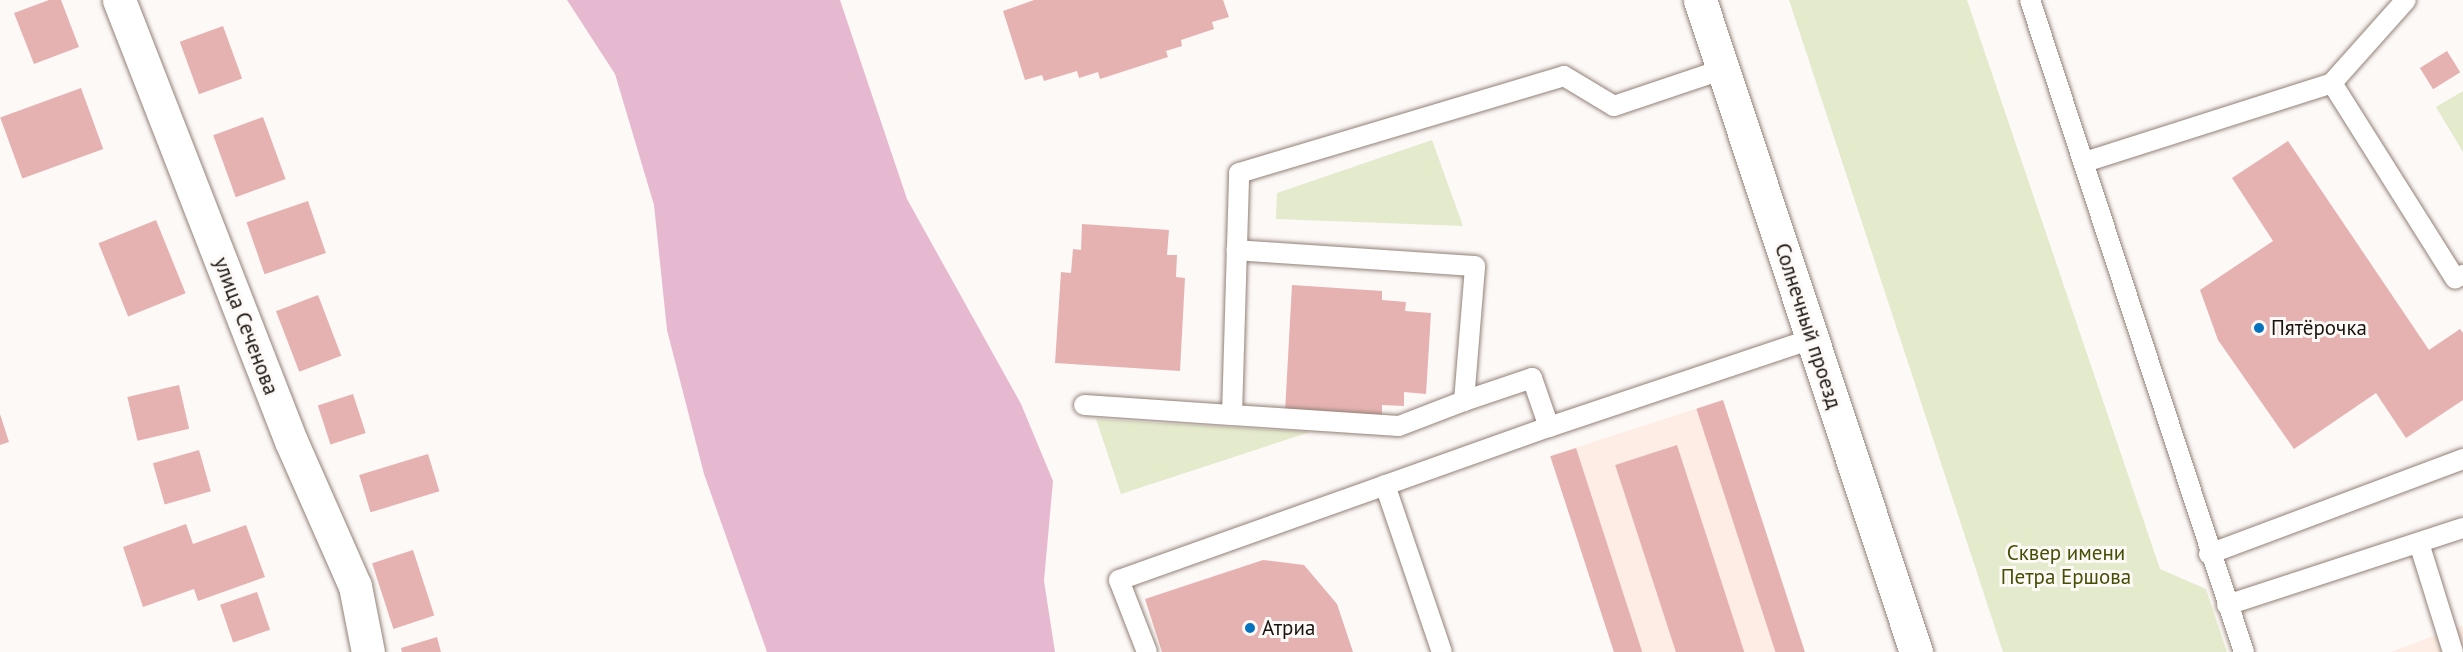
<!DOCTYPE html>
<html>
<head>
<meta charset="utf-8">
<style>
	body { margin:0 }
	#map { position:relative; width:2463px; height:652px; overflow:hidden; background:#fdf9f7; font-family:"PT Sans",sans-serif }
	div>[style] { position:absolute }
	.built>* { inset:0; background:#fdede4 }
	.green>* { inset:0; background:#e4eacc }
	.water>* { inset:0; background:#e7b9d0 }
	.building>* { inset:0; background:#e6b2b1; transform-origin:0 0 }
	.roads { filter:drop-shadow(0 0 2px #928177) drop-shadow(0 0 2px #928177) }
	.lane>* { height:20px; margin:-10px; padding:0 10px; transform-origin:10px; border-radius:10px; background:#fff }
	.street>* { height:33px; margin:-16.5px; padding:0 16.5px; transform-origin:16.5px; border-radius:16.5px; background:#fff }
	.secondary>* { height:33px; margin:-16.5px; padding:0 16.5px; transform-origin:16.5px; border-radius:16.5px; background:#fff }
	.dots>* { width:16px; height:16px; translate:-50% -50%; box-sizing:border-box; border:3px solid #fdf9f7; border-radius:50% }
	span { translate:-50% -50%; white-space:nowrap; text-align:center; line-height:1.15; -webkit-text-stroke:6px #fdf9f7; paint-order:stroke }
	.street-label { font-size:21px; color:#19120f }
	.poi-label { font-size:21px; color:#19120f }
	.left { translate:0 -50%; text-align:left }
	.park-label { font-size:21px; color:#454e02 }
</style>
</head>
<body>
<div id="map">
	<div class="built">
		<i style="clip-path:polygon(1723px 400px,1805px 652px,1615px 652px,1550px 456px)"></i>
		<i style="clip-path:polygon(2463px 626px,2463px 652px,2391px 652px,2447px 631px)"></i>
	</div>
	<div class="green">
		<i style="clip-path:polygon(1789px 0,1967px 0,2160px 569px,2206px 589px,2227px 652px,2003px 652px)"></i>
		<i style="clip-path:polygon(2463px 91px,2463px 152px,2436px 107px)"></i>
		<i style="clip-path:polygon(1432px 140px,1463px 226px,1276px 219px,1277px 193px)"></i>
		<i style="clip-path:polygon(1096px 419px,1310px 432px,1121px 494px)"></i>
	</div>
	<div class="water">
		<i style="clip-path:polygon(567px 0,840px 0,907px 199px,1021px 404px,1053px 481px,1044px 581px,1055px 652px,767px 652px,704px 474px,667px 330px,654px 205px,615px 74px)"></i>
	</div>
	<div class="building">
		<i style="clip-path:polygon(49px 0,61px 0,79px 47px,34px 64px,14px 13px)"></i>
		<i style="clip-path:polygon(1034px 0,1223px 0,1229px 17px,1212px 22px,1214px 29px,1181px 40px,1182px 46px,1166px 51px,1168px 57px,1100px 79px,1098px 72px,1079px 78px,1077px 71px,1044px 81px,1042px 75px,1025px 80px,1003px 11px)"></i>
		<i style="left:223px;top:26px;width:56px;height:46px;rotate:70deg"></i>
		<i style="left:2447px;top:51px;width:25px;height:32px;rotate:58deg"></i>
		<i style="left:81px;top:88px;width:65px;height:86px;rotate:70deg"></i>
		<i style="left:263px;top:117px;width:66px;height:53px;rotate:70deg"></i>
		<i style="clip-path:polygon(2288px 141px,2429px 350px,2460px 329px,2463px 333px,2463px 400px,2406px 438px,2376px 393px,2294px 449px,2218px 340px,2200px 290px,2273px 241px,2232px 178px)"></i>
		<i style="left:308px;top:201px;width:55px;height:65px;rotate:71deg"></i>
		<i style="left:156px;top:220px;width:79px;height:62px;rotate:68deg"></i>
		<i style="clip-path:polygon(1082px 224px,1169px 230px,1167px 255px,1177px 255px,1176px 277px,1185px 278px,1180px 371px,1055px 363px,1061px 272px,1071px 273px,1073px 249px,1081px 250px)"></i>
		<i style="clip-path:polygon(1292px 285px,1382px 291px,1382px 300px,1406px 302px,1405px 311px,1431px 313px,1426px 394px,1404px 392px,1404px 406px,1382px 405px,1382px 417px,1285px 412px)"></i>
		<i style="left:318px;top:295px;width:65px;height:45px;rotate:69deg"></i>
		<i style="left:179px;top:385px;width:45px;height:53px;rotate:77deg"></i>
		<i style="left:353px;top:394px;width:41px;height:37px;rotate:72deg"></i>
		<i style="left:1723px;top:400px;width:265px;height:28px;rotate:72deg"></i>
		<i style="clip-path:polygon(0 414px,9px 442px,0 445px)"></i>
		<i style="left:1677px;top:445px;width:218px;height:65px;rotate:72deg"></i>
		<i style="left:1576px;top:448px;width:215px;height:27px;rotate:72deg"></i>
		<i style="left:199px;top:450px;width:43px;height:48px;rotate:74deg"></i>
		<i style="left:428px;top:454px;width:39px;height:72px;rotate:73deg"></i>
		<i style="clip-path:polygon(186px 524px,193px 544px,246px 525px,265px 577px,198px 601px,194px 589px,143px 607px,123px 547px)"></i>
		<i style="left:413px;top:550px;width:69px;height:43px;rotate:72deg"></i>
		<i style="clip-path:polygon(1263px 560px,1304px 565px,1337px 604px,1353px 652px,1162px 652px,1145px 599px)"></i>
		<i style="left:257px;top:592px;width:40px;height:39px;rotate:71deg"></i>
		<i style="clip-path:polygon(437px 637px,441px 652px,402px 652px,401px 648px)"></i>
	</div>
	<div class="roads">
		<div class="lane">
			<i style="left:2030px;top:0;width:686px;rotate:71.83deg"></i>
			<i style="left:2332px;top:83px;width:231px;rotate:57.8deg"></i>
			<i style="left:2455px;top:278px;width:9px;rotate:-21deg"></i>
			<i style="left:2085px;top:162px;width:259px;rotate:-17.7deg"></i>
			<i style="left:2332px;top:83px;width:111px;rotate:-48.3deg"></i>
			<i style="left:1464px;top:401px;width:72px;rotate:-18.7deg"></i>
			<i style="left:1532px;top:378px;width:52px;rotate:70.9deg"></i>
			<i style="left:1549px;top:427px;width:277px;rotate:-18.5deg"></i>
			<i style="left:1084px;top:405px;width:148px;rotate:3.9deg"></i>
			<i style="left:1232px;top:415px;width:242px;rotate:-88.3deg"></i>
			<i style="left:1239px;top:173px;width:339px;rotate:-16.6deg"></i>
			<i style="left:1564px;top:76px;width:58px;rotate:31deg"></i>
			<i style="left:1614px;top:106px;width:116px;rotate:-18.6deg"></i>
			<i style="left:1232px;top:415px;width:167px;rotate:3.8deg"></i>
			<i style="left:1399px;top:426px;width:70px;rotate:-21deg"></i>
			<i style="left:1464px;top:401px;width:135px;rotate:-85.3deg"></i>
			<i style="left:1475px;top:266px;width:239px;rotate:-176.2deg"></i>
			<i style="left:1385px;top:485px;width:176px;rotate:71.2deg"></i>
			<i style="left:2419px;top:543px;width:114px;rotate:72.7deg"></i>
			<i style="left:2209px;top:554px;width:271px;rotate:-20.5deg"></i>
			<i style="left:2227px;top:605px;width:248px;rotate:-18.1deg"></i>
			<i style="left:1147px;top:652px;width:77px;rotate:-111.3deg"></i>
			<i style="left:1119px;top:580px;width:456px;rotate:-19.6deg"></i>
		</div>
		<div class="street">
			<i style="left:119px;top:0;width:473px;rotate:68.7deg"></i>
			<i style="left:291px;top:441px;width:158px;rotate:66.2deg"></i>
			<i style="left:355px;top:586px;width:67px;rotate:78.9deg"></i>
		</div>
		<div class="secondary">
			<i style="left:1700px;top:0;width:687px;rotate:71.67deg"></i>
		</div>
	</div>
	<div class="dots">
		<i style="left:2259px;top:328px;background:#0773be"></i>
		<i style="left:1250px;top:628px;background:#0773be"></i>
	</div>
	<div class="street-label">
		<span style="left:246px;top:326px;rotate:69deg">улица Сеченова</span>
		<span style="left:1808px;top:326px;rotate:72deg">Солнечный проезд</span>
	</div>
	<div class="poi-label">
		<span class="left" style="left:2271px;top:328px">Пятёрочка</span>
		<span class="left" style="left:1262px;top:628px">Атриа</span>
	</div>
	<div class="park-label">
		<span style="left:2066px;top:565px">Сквер имени<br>Петра Ершова</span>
	</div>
</div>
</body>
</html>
